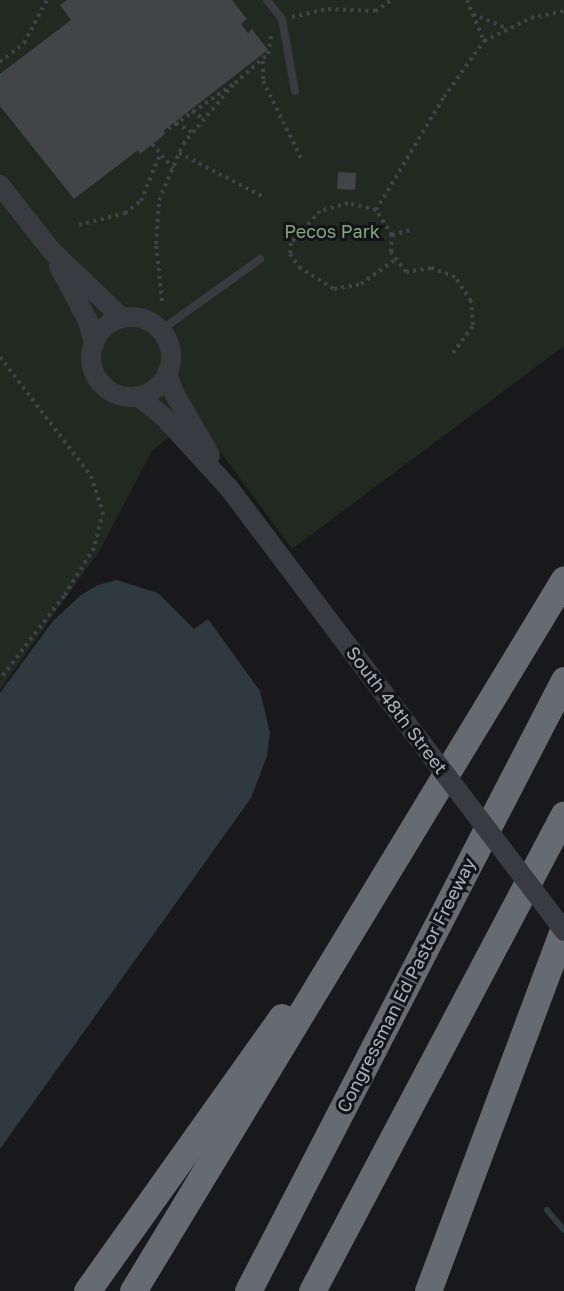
<!DOCTYPE html>
<html>
<head>
<meta charset="utf-8">
<style>
	body { margin:0 }
	#map { position:relative; width:564px; height:1291px; overflow:hidden; background:#19191b; font-family:"Golos Text",sans-serif }
	div>[style] { position:absolute }
	.green>* { inset:0; background:#212921 }
	.water>* { inset:0; background:#2e3a40 }
	.stream>* { height:6px; margin:-3px; padding:0 3px; transform-origin:3px; border-radius:3px; background:#2e3a40 }
	.building>* { inset:0; background:#434448; transform-origin:0 0 }
	.path>* { height:4px; margin-top:-2px; transform-origin:0; background:repeating-linear-gradient(90deg,#404347 0 3px,transparent 0 7.5px) }
	.service>* { height:8px; margin:-4px; padding:0 4px; transform-origin:4px; border-radius:4px; background:#3a3b40 }
	.tertiary>* { height:20px; margin:-10px; padding:0 10px; transform-origin:10px; border-radius:10px; background:#3a3b40 }
	.tertiary>.ring { margin:-10px; padding:0; box-sizing:content-box; background:none; border:20px solid #3a3b40; border-radius:50% }
	.motorway>* { height:27px; margin:-13.5px; padding:0 13.5px; transform-origin:13.5px; border-radius:13.5px; background:#666a71 }
	.tertiary-bridge>* { height:20px; margin:-10px; padding:0 10px; transform-origin:10px; border-radius:10px; background:#3a3b40 }
	span { translate:-50% -50%; white-space:nowrap; text-align:center; line-height:1.15; -webkit-text-stroke:6px #141416; paint-order:stroke }
	.park-label { font-size:18px; color:#83a682 }
	.street-label { font-size:18px; color:#abb2bb }
</style>
</head>
<body>
<div id="map">
	<div class="green">
		<i style="clip-path:polygon(0 0,564px 0,564px 346px,292px 549px,194px 416px,152px 451px,100px 550px,0 690px)"></i>
	</div>
	<div class="water">
		<i style="clip-path:polygon(117px 580px,158px 593px,194px 629px,208px 619px,260px 691px,270px 733px,267px 756px,251px 798px,0 1149px,0 693px,53px 621px,81px 595px,98px 585px)"></i>
	</div>
	<div class="stream">
		<i style="left:547px;top:1210px;width:26px;rotate:50deg"></i>
	</div>
	<div class="building">
		<i style="clip-path:polygon(67px 0,232px 0,247px 19px,241px 24px,248px 33px,252px 29px,268px 50px,162px 132px,164px 135px,140px 154px,138px 150px,74px 199px,0 106px,0 74px,71px 20px,60px 5px)"></i>
		<i style="left:338px;top:172px;width:18px;height:17px;rotate:3deg"></i>
	</div>
	<div class="path">
		<i style="left:467px;top:0;width:44px;rotate:67.5deg"></i>
		<i style="left:473px;top:14px;width:38px;rotate:23deg"></i>
		<i style="left:292px;top:17px;width:37px;rotate:-13deg"></i>
		<i style="left:328px;top:9px;width:47px;rotate:2.4deg"></i>
		<i style="left:375px;top:11px;width:20px;rotate:-33deg"></i>
		<i style="left:263px;top:61px;width:20px;rotate:90deg"></i>
		<i style="left:263px;top:81px;width:86px;rotate:63.7deg"></i>
		<i style="left:0;top:62px;width:31px;rotate:-38deg"></i>
		<i style="left:24px;top:43px;width:49px;rotate:-61.9deg"></i>
		<i style="left:192px;top:111px;width:14px;rotate:34deg"></i>
		<i style="left:176px;top:123px;width:20px;rotate:30deg"></i>
		<i style="left:162px;top:133px;width:88px;rotate:-34.4deg"></i>
		<i style="left:152px;top:144px;width:32px;rotate:49deg"></i>
		<i style="left:179px;top:153px;width:96px;rotate:27.4deg"></i>
		<i style="left:376px;top:210px;width:29px;rotate:-166deg"></i>
		<i style="left:348px;top:203px;width:29px;rotate:164deg"></i>
		<i style="left:320px;top:211px;width:43px;rotate:132.2deg"></i>
		<i style="left:291px;top:243px;width:11px;rotate:95deg"></i>
		<i style="left:290px;top:254px;width:16px;rotate:55deg"></i>
		<i style="left:299px;top:267px;width:41px;rotate:32.2deg"></i>
		<i style="left:334px;top:289px;width:27px;rotate:-10deg"></i>
		<i style="left:361px;top:284px;width:43px;rotate:-35.5deg"></i>
		<i style="left:79px;top:225px;width:48px;rotate:-14.6deg"></i>
		<i style="left:125px;top:213px;width:20px;rotate:-37deg"></i>
		<i style="left:141px;top:201px;width:51px;rotate:-68deg"></i>
		<i style="left:392px;top:235px;width:23px;rotate:-15deg"></i>
		<i style="left:162px;top:301px;width:57px;rotate:-96deg"></i>
		<i style="left:156px;top:244px;width:44px;rotate:-86.1deg"></i>
		<i style="left:159px;top:200px;width:61px;rotate:-66.8deg"></i>
		<i style="left:183px;top:144px;width:80px;rotate:-49.6deg"></i>
		<i style="left:235px;top:83px;width:44px;rotate:-41.3deg"></i>
		<i style="left:268px;top:54px;width:22px;rotate:-80deg"></i>
		<i style="left:453px;top:353px;width:34px;rotate:-54deg"></i>
		<i style="left:473px;top:325px;width:24px;rotate:-95deg"></i>
		<i style="left:471px;top:301px;width:29px;rotate:-124deg"></i>
		<i style="left:455px;top:277px;width:26px;rotate:-159deg"></i>
		<i style="left:431px;top:268px;width:25px;rotate:171deg"></i>
		<i style="left:406px;top:272px;width:25px;rotate:-127deg"></i>
		<i style="left:391px;top:252px;width:17px;rotate:-87deg"></i>
		<i style="left:392px;top:235px;width:30px;rotate:-123deg"></i>
		<i style="left:376px;top:210px;width:132px;rotate:-59deg"></i>
		<i style="left:444px;top:97px;width:69px;rotate:-54.5deg"></i>
		<i style="left:484px;top:41px;width:52px;rotate:-26.1deg"></i>
		<i style="left:531px;top:18px;width:34px;rotate:-12deg"></i>
		<i style="left:0;top:357px;width:150px;rotate:52.6deg"></i>
		<i style="left:91px;top:476px;width:38px;rotate:72deg"></i>
		<i style="left:103px;top:512px;width:37px;rotate:104deg"></i>
		<i style="left:94px;top:548px;width:57px;rotate:122deg"></i>
		<i style="left:64px;top:596px;width:105px;rotate:127.6deg"></i>
	</div>
	<div class="service">
		<i style="left:267px;top:0;width:24px;rotate:52deg"></i>
		<i style="left:282px;top:19px;width:73px;rotate:79.8deg"></i>
		<i style="left:161px;top:330px;width:122px;rotate:-35.6deg"></i>
	</div>
	<div class="tertiary">
		<i style="left:0;top:185px;width:83px;rotate:51.9deg"></i>
		<i style="left:51px;top:250px;width:98px;rotate:43.8deg"></i>
		<i style="left:59px;top:266px;width:62px;rotate:62.2deg"></i>
		<i style="left:88px;top:321px;width:24px;rotate:75deg"></i>
		<i class="ring" style="left:91px;top:317px;width:60px;height:60px"></i>
		<i style="left:167px;top:373px;width:21px;rotate:71deg"></i>
		<i style="left:174px;top:393px;width:72px;rotate:59.9deg"></i>
		<i style="left:138px;top:396px;width:32px;rotate:39deg"></i>
		<i style="left:163px;top:416px;width:98px;rotate:47.5deg"></i>
		<i style="left:229px;top:488px;width:271px;rotate:53deg"></i>
	</div>
	<div class="motorway">
		<i style="left:87px;top:1291px;width:336px;rotate:-54.6deg"></i>
		<i style="left:133px;top:1291px;width:832px;rotate:-58.81deg"></i>
		<i style="left:248px;top:1291px;width:688px;rotate:-62.65deg"></i>
		<i style="left:312px;top:1291px;width:539px;rotate:-62.15deg"></i>
		<i style="left:428px;top:1291px;width:389px;rotate:-69.5deg"></i>
	</div>
	<div class="tertiary-bridge">
		<i style="left:392px;top:704px;width:285px;rotate:52.8deg"></i>
	</div>
	<div class="park-label">
		<span style="left:332px;top:231px">Pecos Park</span>
	</div>
	<div class="street-label">
		<span style="left:397px;top:710px;rotate:53deg">South 48th Street</span>
		<span style="left:406px;top:985px;rotate:-63deg">Congressman Ed Pastor Freeway</span>
	</div>
</div>
</body>
</html>
